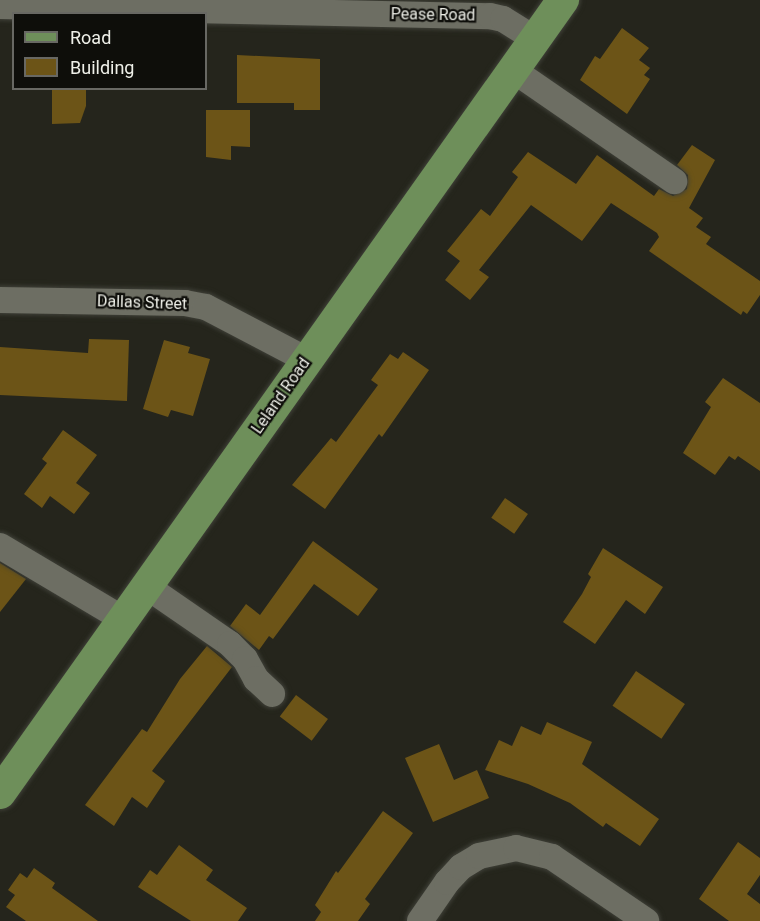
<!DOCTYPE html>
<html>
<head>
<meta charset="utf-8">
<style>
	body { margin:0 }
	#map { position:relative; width:760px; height:921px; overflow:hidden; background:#25251c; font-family:Roboto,sans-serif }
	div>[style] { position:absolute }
	.building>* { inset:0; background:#6c5417; transform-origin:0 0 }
	.roads { filter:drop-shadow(0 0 2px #3f4038) drop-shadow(0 0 2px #3f4038) }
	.minor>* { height:26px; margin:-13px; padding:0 13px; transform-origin:13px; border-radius:13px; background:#6d6e63 }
	.major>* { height:32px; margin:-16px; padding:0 16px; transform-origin:16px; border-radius:16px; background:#6e8f5a }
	span { translate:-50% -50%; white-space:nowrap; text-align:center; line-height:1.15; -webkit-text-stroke:4.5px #0e0e0a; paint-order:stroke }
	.street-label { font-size:16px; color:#eeefe8 }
	.legend { position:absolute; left:12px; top:12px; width:195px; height:78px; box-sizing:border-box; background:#0e0e0a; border:2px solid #686863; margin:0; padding:8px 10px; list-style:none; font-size:18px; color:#eeefe8 }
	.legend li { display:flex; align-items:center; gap:12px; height:30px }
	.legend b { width:30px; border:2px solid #686863 }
</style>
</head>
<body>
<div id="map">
	<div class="building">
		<i style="clip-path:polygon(622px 28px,649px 48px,639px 60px,650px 68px,644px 75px,650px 79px,627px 114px,580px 80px,595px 56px,600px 59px)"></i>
		<i style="clip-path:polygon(237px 55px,320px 59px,320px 110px,294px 110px,294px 103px,237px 103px)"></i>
		<i style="clip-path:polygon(52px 88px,86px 88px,86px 106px,80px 123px,52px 124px)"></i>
		<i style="clip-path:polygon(206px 110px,250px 110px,250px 147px,231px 146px,231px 160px,206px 157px)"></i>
		<i style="clip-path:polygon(692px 145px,715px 160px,689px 208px,703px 218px,696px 227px,711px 237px,706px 244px,760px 281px,760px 295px,747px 314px,743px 311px,741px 315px,649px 251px,659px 237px,657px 233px,611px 203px,582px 241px,531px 205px,479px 270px,489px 277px,470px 300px,445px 280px,460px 261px,447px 251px,481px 209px,490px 216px,518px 177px,512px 172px,528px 152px,576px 184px,597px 155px,654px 196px,659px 189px,673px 196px,687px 189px,688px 175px,677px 165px)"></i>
		<i style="clip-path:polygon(89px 339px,129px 340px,127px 401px,0 395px,0 347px,88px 353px)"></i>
		<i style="clip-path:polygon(164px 340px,190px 347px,188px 353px,210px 359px,193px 416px,171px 410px,168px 417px,143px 409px)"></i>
		<i style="clip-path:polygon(403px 352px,429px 370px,382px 437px,379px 434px,325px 509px,292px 485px,331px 438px,336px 442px,378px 385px,371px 380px,390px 354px,398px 359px)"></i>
		<i style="clip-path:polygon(723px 378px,760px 403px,760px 471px,738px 456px,735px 460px,729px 456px,715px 475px,683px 453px,711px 407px,705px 402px)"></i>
		<i style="clip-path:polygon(63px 430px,97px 455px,76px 483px,90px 493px,74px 514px,50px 496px,42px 508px,24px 494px,47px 463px,42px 459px)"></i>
		<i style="left:505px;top:498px;width:28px;height:24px;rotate:35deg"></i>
		<i style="clip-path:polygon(313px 541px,378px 589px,358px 616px,314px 584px,273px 639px,269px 636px,259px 650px,230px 626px,246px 604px,260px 615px)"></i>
		<i style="clip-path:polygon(603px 548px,663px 587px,645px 614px,626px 600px,595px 644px,563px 622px,582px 594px,591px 577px,588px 574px)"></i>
		<i style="clip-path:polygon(0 563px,26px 579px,0 612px)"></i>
		<i style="clip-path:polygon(207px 646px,232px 667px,152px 771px,165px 781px,147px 808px,132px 797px,114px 826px,85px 805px,142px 729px,147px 732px,180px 679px)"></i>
		<i style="left:636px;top:671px;width:59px;height:42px;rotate:34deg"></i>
		<i style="left:296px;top:695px;width:40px;height:27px;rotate:37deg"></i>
		<i style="clip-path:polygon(547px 722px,592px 742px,582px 764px,659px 819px,640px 846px,606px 823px,603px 827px,570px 803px,528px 784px,485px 770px,499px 740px,512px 746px,521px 726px,541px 735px)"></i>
		<i style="clip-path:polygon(439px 744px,454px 780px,477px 770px,489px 798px,433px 822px,405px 758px)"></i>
		<i style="clip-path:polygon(383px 811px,413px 833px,365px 899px,370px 904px,358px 921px,315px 921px,321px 912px,315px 905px,336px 871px,338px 873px)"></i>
		<i style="clip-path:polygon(738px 842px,760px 858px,760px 875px,747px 894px,760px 904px,760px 921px,729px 921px,699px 899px)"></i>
		<i style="clip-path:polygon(179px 845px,213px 870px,206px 880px,247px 908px,238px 921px,191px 921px,138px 887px,150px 870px,157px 875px)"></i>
		<i style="clip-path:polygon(34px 868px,55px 883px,52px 888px,98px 921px,26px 921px,6px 907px,15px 895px,8px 890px,20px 873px,27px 878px)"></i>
	</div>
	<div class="roads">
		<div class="minor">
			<i style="left:0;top:6px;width:490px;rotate:1.2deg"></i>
			<i style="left:490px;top:16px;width:13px;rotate:13deg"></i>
			<i style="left:503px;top:19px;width:38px;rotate:32deg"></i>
			<i style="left:513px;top:70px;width:196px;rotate:34.6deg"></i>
			<i style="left:0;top:300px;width:185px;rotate:0.9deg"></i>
			<i style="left:185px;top:303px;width:21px;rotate:11deg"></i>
			<i style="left:206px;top:307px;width:114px;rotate:27.7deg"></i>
			<i style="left:0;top:546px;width:143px;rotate:30.7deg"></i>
			<i style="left:146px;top:586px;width:102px;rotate:34.6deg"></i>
			<i style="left:230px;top:644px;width:21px;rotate:45deg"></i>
			<i style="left:245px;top:659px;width:23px;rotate:61deg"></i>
			<i style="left:256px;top:679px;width:22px;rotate:43deg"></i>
			<i style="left:420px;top:921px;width:47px;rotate:-55.3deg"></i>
			<i style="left:447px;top:882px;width:21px;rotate:-47deg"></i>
			<i style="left:461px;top:867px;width:21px;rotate:-31deg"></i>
			<i style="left:479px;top:856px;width:38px;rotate:-12deg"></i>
			<i style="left:516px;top:848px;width:37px;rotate:14deg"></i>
			<i style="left:552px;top:857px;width:114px;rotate:34.2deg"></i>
		</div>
		<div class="major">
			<i style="left:0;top:793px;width:973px;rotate:-54.63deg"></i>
		</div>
	</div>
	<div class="street-label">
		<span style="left:433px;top:15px;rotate:1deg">Pease Road</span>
		<span style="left:142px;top:303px;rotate:2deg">Dallas Street</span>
		<span style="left:281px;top:396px;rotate:-55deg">Leland Road</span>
	</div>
	<ul class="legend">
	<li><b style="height:8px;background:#6e8f5a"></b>Road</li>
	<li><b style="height:16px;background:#6c5417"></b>Building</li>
	</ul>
</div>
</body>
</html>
